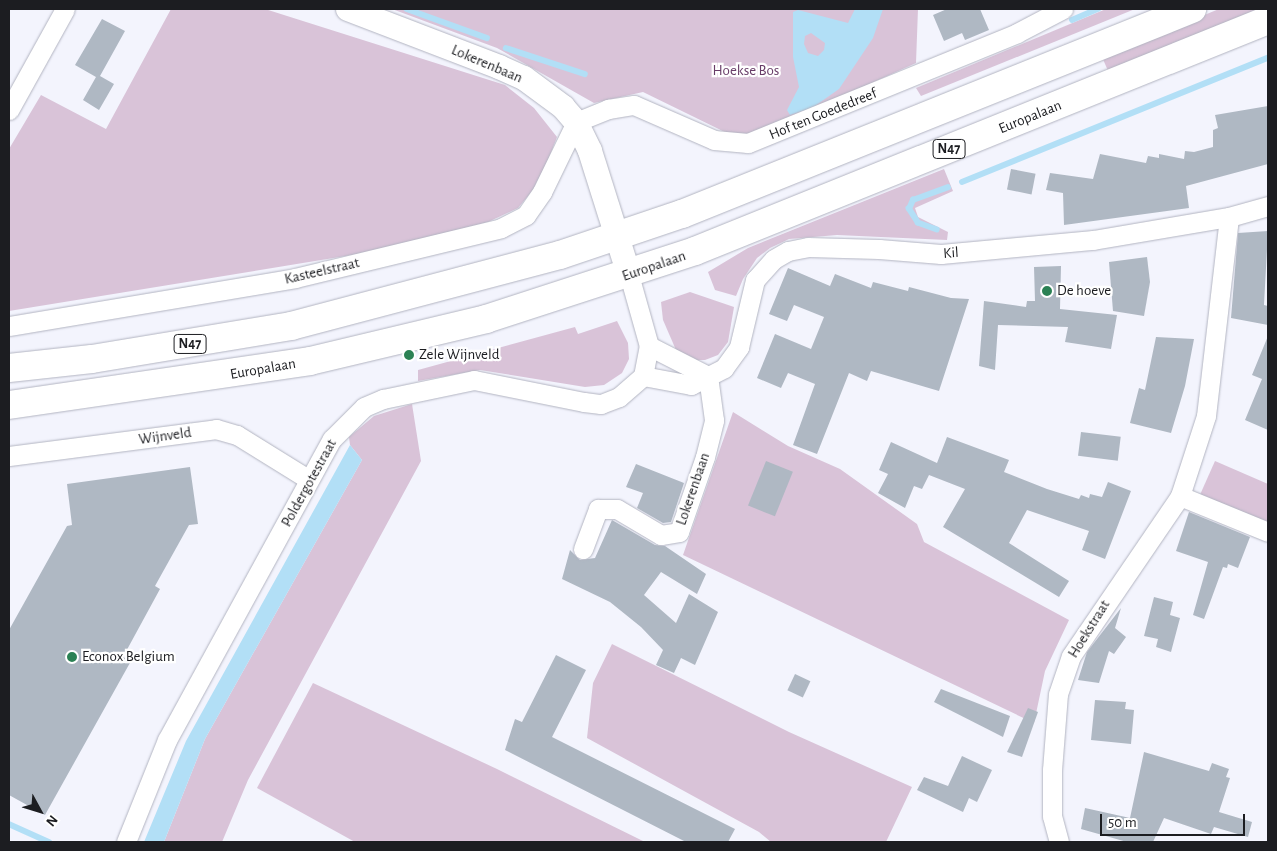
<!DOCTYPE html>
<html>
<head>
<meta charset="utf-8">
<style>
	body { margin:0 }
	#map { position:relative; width:1277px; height:851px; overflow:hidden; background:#f3f4fd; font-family:"Alegreya Sans",sans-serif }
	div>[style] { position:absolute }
	.green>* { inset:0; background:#d9c3d8 }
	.water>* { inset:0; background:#b2dff6 }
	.stream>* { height:5.5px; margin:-2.75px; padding:0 2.75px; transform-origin:2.75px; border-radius:2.75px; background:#b2dff6 }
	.building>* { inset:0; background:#afb8c3; transform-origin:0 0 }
	.roads { filter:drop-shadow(0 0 1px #b2b4c1) drop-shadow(0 0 1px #b2b4c1) }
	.minor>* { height:19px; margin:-9.5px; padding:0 9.5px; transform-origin:9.5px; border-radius:9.5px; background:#fff }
	.tertiary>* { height:24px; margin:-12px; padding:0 12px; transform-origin:12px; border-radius:12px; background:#fff }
	.trunk>* { height:28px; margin:-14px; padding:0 14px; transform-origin:14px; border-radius:14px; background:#fff }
	.dots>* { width:14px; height:14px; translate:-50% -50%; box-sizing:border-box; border:2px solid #fff; border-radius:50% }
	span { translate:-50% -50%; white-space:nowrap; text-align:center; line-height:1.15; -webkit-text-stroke:4.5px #fff; paint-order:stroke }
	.shield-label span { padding:1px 4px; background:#fff; border:1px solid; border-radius:4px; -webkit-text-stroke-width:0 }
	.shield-label { font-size:14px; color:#1c1d21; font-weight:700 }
	.street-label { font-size:15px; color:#1c1d21 }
	.park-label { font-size:15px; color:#683d68 }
	.poi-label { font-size:15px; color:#1c1d21 }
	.left { translate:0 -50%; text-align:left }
	.frame { position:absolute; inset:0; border:10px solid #1c1d21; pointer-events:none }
	.north { position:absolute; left:15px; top:786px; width:50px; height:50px; -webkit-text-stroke:4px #fff; paint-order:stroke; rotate:129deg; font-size:14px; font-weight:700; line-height:20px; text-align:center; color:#1c1d21 }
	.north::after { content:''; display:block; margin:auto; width:18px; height:22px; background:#1c1d21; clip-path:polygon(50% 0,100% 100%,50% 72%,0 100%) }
	.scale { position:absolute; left:1100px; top:814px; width:145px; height:22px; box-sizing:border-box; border:2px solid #1c1d21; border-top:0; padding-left:6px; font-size:15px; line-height:18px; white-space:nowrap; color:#1c1d21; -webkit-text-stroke:4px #fff; paint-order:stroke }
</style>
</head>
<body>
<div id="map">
	<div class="green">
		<i style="clip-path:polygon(171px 9px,265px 9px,505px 85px,534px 108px,557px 137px,547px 163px,533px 190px,518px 208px,488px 222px,370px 252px,9px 311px,9px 149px,41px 95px,106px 129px)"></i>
		<i style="clip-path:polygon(392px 9px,918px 9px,916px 63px,756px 135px,735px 137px,643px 92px,594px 103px,497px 48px)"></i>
		<i style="clip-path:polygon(1106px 9px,1135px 9px,921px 96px,916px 88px)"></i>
		<i style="clip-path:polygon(1219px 9px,1268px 9px,1109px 73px,1102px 57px)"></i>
		<i style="clip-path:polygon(944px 169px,953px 191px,915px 208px,918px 217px,948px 232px,947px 240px,837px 235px,789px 239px,770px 248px,757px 258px,743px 279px,736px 296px,715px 290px,708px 272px,748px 248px)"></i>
		<i style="clip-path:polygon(690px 292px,734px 307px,728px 342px,718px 355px,705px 360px,693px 360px,676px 350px,663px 320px,661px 302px)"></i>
		<i style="clip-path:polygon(617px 321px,628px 343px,629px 359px,622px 373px,604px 385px,585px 387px,480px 370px,418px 381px,418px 370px,575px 327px,578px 334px)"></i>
		<i style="clip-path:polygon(412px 404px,421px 461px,248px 780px,222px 842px,164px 842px,205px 739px,362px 460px,350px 445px,349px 437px,374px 416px)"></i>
		<i style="clip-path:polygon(733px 412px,788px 446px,840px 469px,917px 524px,924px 542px,1069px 620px,1045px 671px,1034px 723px,683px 555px)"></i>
		<i style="clip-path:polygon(1215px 461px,1268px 484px,1268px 524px,1199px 497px)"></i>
		<i style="clip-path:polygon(612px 644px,789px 732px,912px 787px,886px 842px,771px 842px,759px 832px,587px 738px,593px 683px)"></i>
		<i style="clip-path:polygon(313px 683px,497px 769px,645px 842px,355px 842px,257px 788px)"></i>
	</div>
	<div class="water">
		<i style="clip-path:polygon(evenodd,855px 9px,883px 9px,873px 38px,839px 89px,812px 108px,790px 115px,787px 110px,799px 87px,793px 57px,793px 12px,798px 10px,848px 23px,855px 9px,811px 33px,825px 43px,824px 50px,818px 56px,808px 53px,804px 44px,805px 36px,811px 33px)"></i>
		<i style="clip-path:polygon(350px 445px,362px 460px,205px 739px,164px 842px,144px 842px,186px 741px)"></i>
	</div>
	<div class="stream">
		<i style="left:407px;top:9px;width:85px;rotate:19.9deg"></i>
		<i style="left:1072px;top:20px;width:28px;rotate:-23deg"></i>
		<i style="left:506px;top:48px;width:83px;rotate:18.2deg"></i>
		<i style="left:962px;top:182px;width:330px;rotate:-22.1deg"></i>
		<i style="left:937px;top:230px;width:20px;rotate:-160deg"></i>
		<i style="left:918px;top:223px;width:17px;rotate:-123deg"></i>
		<i style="left:909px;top:209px;width:10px;rotate:-66deg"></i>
		<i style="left:913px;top:200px;width:37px;rotate:-20deg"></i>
		<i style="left:9px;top:824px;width:44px;rotate:24.2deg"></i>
	</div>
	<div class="building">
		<i style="clip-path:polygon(947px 9px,980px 9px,989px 30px,965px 40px,962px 33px,944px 41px,933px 15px)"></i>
		<i style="clip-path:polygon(102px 19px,125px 31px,100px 76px,114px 84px,99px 110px,83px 100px,96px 77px,75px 65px)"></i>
		<i style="clip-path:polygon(1268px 106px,1268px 164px,1186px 186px,1189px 208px,1064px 225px,1063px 193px,1046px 190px,1050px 173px,1093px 179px,1100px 154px,1146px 163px,1148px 156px,1159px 158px,1159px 154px,1184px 159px,1185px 151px,1194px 152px,1213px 147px,1213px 130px,1218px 128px,1215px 115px)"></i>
		<i style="left:1011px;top:169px;width:25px;height:21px;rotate:11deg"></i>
		<i style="clip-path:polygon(1268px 231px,1264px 305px,1268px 306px,1268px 325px,1231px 318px,1238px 233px)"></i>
		<i style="clip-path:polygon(1147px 257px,1150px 282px,1144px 316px,1113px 311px,1109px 262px)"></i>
		<i style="clip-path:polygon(1061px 266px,1060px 309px,1117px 315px,1111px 349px,1065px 342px,1068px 327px,998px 325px,995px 370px,979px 366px,984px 301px,1026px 307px,1027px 301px,1035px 301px,1034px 267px)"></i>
		<i style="clip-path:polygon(788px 268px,830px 286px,835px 274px,871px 288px,873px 282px,908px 291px,909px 287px,951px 298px,969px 299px,939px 391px,871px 371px,867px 381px,849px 373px,817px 454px,793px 445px,815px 384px,788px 373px,781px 388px,757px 378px,775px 334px,811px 349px,824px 317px,794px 305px,787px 321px,769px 314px)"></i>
		<i style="clip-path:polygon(1268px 336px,1268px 430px,1245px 420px,1262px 379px,1252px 375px)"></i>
		<i style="clip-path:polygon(1156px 337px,1194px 339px,1185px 386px,1171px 433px,1130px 423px,1139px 388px,1145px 390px)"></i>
		<i style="left:1081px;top:432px;width:40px;height:24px;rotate:7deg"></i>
		<i style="clip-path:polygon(947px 437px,1009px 460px,1004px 472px,1047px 489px,1079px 499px,1081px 495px,1089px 498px,1090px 494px,1102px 497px,1108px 482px,1131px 491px,1105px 559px,1082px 550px,1089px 531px,1027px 510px,1009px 543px,1069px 581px,1059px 597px,943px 527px,965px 489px,929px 475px,922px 489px,914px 486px,905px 508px,878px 493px,888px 474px,879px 470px,891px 442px,937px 463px)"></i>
		<i style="left:766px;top:461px;width:29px;height:48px;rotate:22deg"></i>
		<i style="clip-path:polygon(636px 464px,684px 483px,671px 522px,663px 523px,637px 508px,643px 493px,626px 487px)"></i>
		<i style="clip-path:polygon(190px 467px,198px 524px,189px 525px,155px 586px,160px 589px,123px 657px,131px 661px,45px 815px,9px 795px,9px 630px,67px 526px,72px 525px,67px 484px)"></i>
		<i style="clip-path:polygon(1189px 512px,1250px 537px,1238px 568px,1228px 564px,1227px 568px,1223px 567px,1204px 619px,1193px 615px,1208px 562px,1176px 551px)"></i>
		<i style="clip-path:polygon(612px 520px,655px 545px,665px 546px,706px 574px,697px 594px,661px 572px,644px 595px,676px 623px,689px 594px,718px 612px,695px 665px,681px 658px,674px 673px,656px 665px,663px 650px,641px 627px,610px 602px,562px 579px,570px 550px,580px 560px,595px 558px)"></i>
		<i style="clip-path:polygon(1154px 597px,1173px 602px,1170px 615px,1180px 618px,1171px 652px,1156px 647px,1158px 639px,1144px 636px)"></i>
		<i style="clip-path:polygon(1121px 608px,1115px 628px,1126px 637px,1114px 654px,1109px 651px,1099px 683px,1078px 680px,1087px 652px)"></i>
		<i style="clip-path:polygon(556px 655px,586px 670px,552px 737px,735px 829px,728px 842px,686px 842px,505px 750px,515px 719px,522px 722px)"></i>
		<i style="left:795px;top:674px;width:17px;height:18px;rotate:25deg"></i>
		<i style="clip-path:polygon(941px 689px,1010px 716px,1003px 737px,934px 702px)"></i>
		<i style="clip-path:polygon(1095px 700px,1126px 702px,1125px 709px,1134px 710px,1131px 744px,1091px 740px)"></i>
		<i style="clip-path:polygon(1028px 708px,1038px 712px,1022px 757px,1007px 752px)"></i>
		<i style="clip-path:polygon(1144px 752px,1209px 771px,1212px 763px,1229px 769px,1226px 777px,1230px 778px,1219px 812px,1252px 822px,1248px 837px,1214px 827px,1211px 834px,1164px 818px,1153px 842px,1127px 842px,1081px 829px,1085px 808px,1130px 818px)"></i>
		<i style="clip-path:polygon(962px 756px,992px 770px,977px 802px,969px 798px,963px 812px,917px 790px,924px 777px,948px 786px)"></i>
	</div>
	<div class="roads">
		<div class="minor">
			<i style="left:9px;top:110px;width:115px;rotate:-61deg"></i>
			<i style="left:9px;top:326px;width:290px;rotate:-9.5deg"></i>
			<i style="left:295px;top:278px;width:212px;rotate:-13.6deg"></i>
			<i style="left:501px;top:228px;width:28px;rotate:-27deg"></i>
			<i style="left:526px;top:215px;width:28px;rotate:-55deg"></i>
			<i style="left:542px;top:192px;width:78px;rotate:-64.1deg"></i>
			<i style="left:576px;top:122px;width:35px;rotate:-22deg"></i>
			<i style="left:608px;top:109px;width:26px;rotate:-9deg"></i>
			<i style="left:634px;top:105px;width:87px;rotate:23.6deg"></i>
			<i style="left:714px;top:140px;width:34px;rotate:5deg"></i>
			<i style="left:748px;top:143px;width:291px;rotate:-22.2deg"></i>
			<i style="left:1017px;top:33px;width:52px;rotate:-27.6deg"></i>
			<i style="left:649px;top:346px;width:66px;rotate:27deg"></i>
			<i style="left:643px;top:376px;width:49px;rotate:10.6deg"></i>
			<i style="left:691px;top:385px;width:37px;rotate:-27deg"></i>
			<i style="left:724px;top:368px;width:26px;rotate:-54deg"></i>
			<i style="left:739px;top:347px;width:69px;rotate:-76.6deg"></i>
			<i style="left:755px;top:280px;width:28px;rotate:-48deg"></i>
			<i style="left:774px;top:259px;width:16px;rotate:-30deg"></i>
			<i style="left:788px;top:251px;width:20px;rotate:-11deg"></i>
			<i style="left:808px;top:247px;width:71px;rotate:1.6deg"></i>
			<i style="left:879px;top:249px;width:62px;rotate:4.6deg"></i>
			<i style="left:941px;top:254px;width:153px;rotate:-5.3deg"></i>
			<i style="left:1093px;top:240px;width:138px;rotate:-9.6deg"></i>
			<i style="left:1229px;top:217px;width:41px;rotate:-15.8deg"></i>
			<i style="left:9px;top:456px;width:209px;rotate:-7.4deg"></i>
			<i style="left:216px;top:429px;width:22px;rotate:16deg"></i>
			<i style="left:237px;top:435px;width:84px;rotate:31.8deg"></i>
			<i style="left:1180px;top:496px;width:95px;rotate:22.2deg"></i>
			<i style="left:583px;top:549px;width:43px;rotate:-69.4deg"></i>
			<i style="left:598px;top:509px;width:19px"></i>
			<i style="left:617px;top:509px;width:51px;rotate:30.6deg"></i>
			<i style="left:661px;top:535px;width:18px;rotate:-9deg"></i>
			<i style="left:679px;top:532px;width:79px;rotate:-70.9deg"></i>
			<i style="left:705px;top:457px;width:38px;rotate:-76deg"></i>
			<i style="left:714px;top:420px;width:44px;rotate:-97.8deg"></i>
			<i style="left:126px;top:842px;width:110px;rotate:-68.1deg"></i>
			<i style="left:167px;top:740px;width:343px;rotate:-61.3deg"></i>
			<i style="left:332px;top:439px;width:45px;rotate:-45deg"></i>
			<i style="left:364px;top:407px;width:21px;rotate:-23deg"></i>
			<i style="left:383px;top:399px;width:93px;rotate:-11.8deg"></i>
			<i style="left:474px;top:380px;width:112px;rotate:11.3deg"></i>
			<i style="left:584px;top:402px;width:17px;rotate:7deg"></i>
			<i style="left:601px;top:404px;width:19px;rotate:-21deg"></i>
			<i style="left:619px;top:397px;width:32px;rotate:-41deg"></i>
			<i style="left:643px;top:376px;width:31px;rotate:-79deg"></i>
			<i style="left:649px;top:346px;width:74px;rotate:-105.7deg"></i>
			<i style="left:1059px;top:842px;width:27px;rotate:-105deg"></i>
			<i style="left:1052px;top:816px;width:46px;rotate:-90deg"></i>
			<i style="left:1052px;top:770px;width:76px;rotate:-85.5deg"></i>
			<i style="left:1058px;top:694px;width:40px;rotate:-71.1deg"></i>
			<i style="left:1071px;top:656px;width:194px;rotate:-55.7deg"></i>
			<i style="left:1180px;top:496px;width:84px;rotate:-72deg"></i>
			<i style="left:1206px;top:416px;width:200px;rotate:-83.4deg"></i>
		</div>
		<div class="tertiary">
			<i style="left:348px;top:9px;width:162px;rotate:21deg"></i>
			<i style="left:499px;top:67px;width:27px;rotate:24deg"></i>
			<i style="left:524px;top:78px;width:49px;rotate:36.6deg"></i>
			<i style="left:563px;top:107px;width:20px;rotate:49deg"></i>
			<i style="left:576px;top:122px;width:32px;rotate:64deg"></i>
			<i style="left:590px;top:151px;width:130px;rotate:72.5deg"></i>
		</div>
		<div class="trunk">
			<i style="left:9px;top:368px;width:83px;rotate:-6.2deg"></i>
			<i style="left:92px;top:359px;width:202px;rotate:-9.4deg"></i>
			<i style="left:291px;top:326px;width:278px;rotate:-14.8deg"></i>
			<i style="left:560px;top:255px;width:129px;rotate:-18.6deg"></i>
			<i style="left:682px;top:214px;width:550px;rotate:-21.9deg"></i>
			<i style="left:9px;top:405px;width:304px;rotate:-8.3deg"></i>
			<i style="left:310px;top:361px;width:181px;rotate:-13.4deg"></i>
			<i style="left:486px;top:319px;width:220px;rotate:-18deg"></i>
			<i style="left:695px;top:251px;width:618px;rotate:-21.96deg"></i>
		</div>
	</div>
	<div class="dots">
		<i style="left:1047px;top:291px;background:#2b8154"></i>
		<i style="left:409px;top:355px;background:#2b8154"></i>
		<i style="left:72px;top:657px;background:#2b8154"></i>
	</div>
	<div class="shield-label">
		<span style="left:949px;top:149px">N47</span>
		<span style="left:190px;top:344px">N47</span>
	</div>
	<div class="street-label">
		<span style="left:487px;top:64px;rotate:23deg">Lokerenbaan</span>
		<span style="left:823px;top:114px;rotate:-22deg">Hof ten Goededreef</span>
		<span style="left:1030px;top:117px;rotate:-22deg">Europalaan</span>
		<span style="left:951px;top:253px;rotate:-4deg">Kil</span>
		<span style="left:654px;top:266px;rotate:-19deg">Europalaan</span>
		<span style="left:322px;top:271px;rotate:-13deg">Kasteelstraat</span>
		<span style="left:263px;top:369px;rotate:-10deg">Europalaan</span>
		<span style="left:165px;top:436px;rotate:-8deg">Wijnveld</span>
		<span style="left:309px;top:483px;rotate:-61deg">Poldergotestraat</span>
		<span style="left:693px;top:489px;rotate:-71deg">Lokerenbaan</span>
		<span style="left:1089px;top:629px;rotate:-58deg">Hoekstraat</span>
	</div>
	<div class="park-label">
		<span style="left:746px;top:71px">Hoekse Bos</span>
	</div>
	<div class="poi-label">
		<span class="left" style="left:1057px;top:291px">De hoeve</span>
		<span class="left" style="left:419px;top:355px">Zele Wijnveld</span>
		<span class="left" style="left:82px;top:657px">Econox Belgium</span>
	</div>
	<div class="frame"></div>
	<div class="north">N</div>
	<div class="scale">50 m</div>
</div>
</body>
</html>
